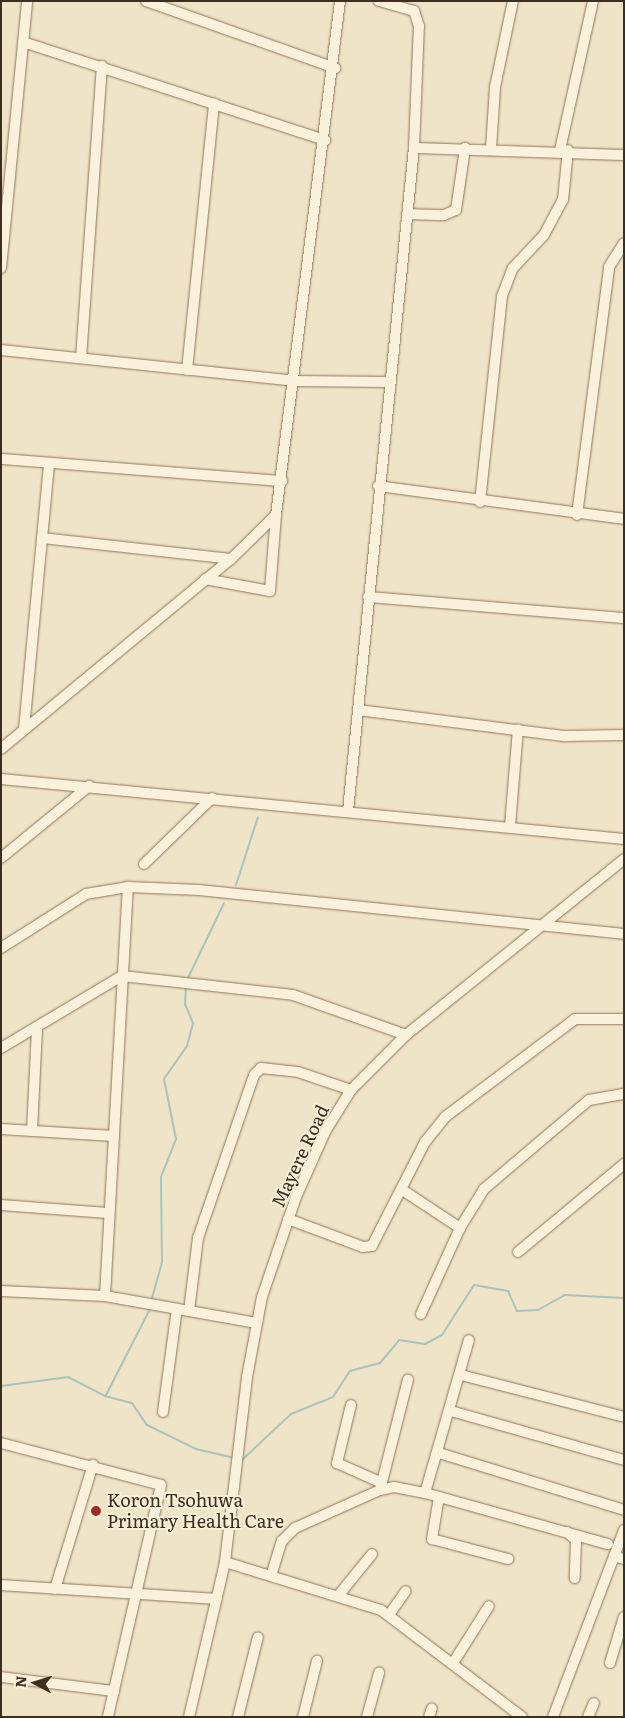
<!DOCTYPE html>
<html>
<head>
<meta charset="utf-8">
<style>
	body { margin:0 }
	#map { position:relative; width:625px; height:1718px; overflow:hidden; background:#f0e4c8; font-family:Literata,serif }
	div>[style] { position:absolute }
	.stream>* { height:2px; margin:-1px; padding:0 1px; transform-origin:1px; border-radius:1px; background:#a9c4bc }
	.roads { filter:drop-shadow(0 0 1px #8d765c) drop-shadow(0 0 1px #8d765c) }
	.minor>* { height:10px; margin:-5px; padding:0 5px; transform-origin:5px; border-radius:5px; background:#faf1dc }
	.dots>* { width:14px; height:14px; translate:-50% -50%; box-sizing:border-box; border:2px solid #f7eed8; border-radius:50% }
	span { translate:-50% -50%; white-space:nowrap; text-align:center; line-height:1.15; -webkit-text-stroke:4px #f7eed8; paint-order:stroke }
	.street-label { font-size:18px; color:#3d2e20 }
	.poi-label { font-size:18px; color:#3d2e20 }
	.left { translate:0 -50%; text-align:left }
	.frame { position:absolute; inset:0; border:2px solid #3d2e20; pointer-events:none }
	.north { position:absolute; left:10px; top:1658px; width:50px; height:50px; -webkit-text-stroke:4px #f7eed8; paint-order:stroke; rotate:275deg; font-size:14px; font-weight:700; line-height:20px; text-align:center; color:#3d2e20 }
	.north::after { content:''; display:block; margin:auto; width:18px; height:22px; background:#3d2e20; clip-path:polygon(50% 0,100% 100%,50% 72%,0 100%) }
</style>
</head>
<body>
<div id="map">
	<div class="stream">
		<i style="left:236px;top:885px;width:71px;rotate:-72.1deg"></i>
		<i style="left:187px;top:980px;width:85px;rotate:-64.3deg"></i>
		<i style="left:151px;top:1302px;width:41px;rotate:-74.6deg"></i>
		<i style="left:162px;top:1262px;width:85px;rotate:-90.7deg"></i>
		<i style="left:161px;top:1177px;width:41px;rotate:-68.5deg"></i>
		<i style="left:176px;top:1139px;width:61px;rotate:-101.3deg"></i>
		<i style="left:164px;top:1079px;width:40px;rotate:-55.1deg"></i>
		<i style="left:187px;top:1046px;width:24px;rotate:-75deg"></i>
		<i style="left:193px;top:1023px;width:21px;rotate:-113deg"></i>
		<i style="left:185px;top:1004px;width:17px;rotate:-87deg"></i>
		<i style="left:1px;top:1386px;width:68px;rotate:-7.7deg"></i>
		<i style="left:68px;top:1377px;width:42px;rotate:27.2deg"></i>
		<i style="left:105px;top:1396px;width:28px;rotate:15deg"></i>
		<i style="left:132px;top:1403px;width:27px;rotate:56deg"></i>
		<i style="left:147px;top:1425px;width:55px;rotate:26.1deg"></i>
		<i style="left:196px;top:1449px;width:40px;rotate:13deg"></i>
		<i style="left:106px;top:1395px;width:97px;rotate:-62.9deg"></i>
		<i style="left:242px;top:1460px;width:67px;rotate:-43.2deg"></i>
		<i style="left:291px;top:1414px;width:45px;rotate:-22deg"></i>
		<i style="left:333px;top:1397px;width:31px;rotate:-57deg"></i>
		<i style="left:350px;top:1371px;width:31px;rotate:-15deg"></i>
		<i style="left:380px;top:1363px;width:30px;rotate:-50deg"></i>
		<i style="left:399px;top:1340px;width:26px;rotate:9deg"></i>
		<i style="left:425px;top:1344px;width:19px;rotate:-28deg"></i>
		<i style="left:442px;top:1335px;width:59px;rotate:-57.4deg"></i>
		<i style="left:474px;top:1285px;width:35px;rotate:10deg"></i>
		<i style="left:508px;top:1291px;width:22px;rotate:66deg"></i>
		<i style="left:517px;top:1311px;width:21px;rotate:-3deg"></i>
		<i style="left:538px;top:1310px;width:31px;rotate:-29deg"></i>
		<i style="left:565px;top:1295px;width:59px;rotate:2.9deg"></i>
	</div>
	<div class="roads">
		<div class="minor">
			<i style="left:146px;top:1px;width:201px;rotate:19.5deg"></i>
			<i style="left:23px;top:42px;width:318px;rotate:18deg"></i>
			<i style="left:414px;top:148px;width:210px;rotate:1.9deg"></i>
			<i style="left:491px;top:148px;width:61px;rotate:-86.2deg"></i>
			<i style="left:495px;top:87px;width:88px;rotate:-78.2deg"></i>
			<i style="left:560px;top:150px;width:153px;rotate:-77.5deg"></i>
			<i style="left:407px;top:214px;width:37px;rotate:2deg"></i>
			<i style="left:444px;top:215px;width:13px;rotate:-23deg"></i>
			<i style="left:456px;top:210px;width:63px;rotate:-81.7deg"></i>
			<i style="left:1px;top:268px;width:268px;rotate:-84.4deg"></i>
			<i style="left:1px;top:350px;width:297px;rotate:6deg"></i>
			<i style="left:296px;top:381px;width:94px;rotate:0.6deg"></i>
			<i style="left:81px;top:358px;width:293px;rotate:-85.9deg"></i>
			<i style="left:187px;top:370px;width:268px;rotate:-84.2deg"></i>
			<i style="left:1px;top:459px;width:282px;rotate:4.5deg"></i>
			<i style="left:378px;top:486px;width:248px;rotate:7.6deg"></i>
			<i style="left:480px;top:502px;width:207px;rotate:-83.9deg"></i>
			<i style="left:502px;top:296px;width:30px;rotate:-69deg"></i>
			<i style="left:513px;top:268px;width:45px;rotate:-46.8deg"></i>
			<i style="left:544px;top:235px;width:40px;rotate:-62deg"></i>
			<i style="left:563px;top:200px;width:50px;rotate:-84.3deg"></i>
			<i style="left:577px;top:515px;width:250px;rotate:-82.6deg"></i>
			<i style="left:609px;top:267px;width:28px;rotate:-58deg"></i>
			<i style="left:42px;top:538px;width:190px;rotate:6.3deg"></i>
			<i style="left:205px;top:579px;width:66px;rotate:10.5deg"></i>
			<i style="left:270px;top:591px;width:76px;rotate:-85.5deg"></i>
			<i style="left:368px;top:597px;width:257px;rotate:4.7deg"></i>
			<i style="left:358px;top:710px;width:209px;rotate:7.2deg"></i>
			<i style="left:565px;top:736px;width:59px;rotate:-1deg"></i>
			<i style="left:24px;top:729px;width:266px;rotate:-84.6deg"></i>
			<i style="left:1px;top:749px;width:298px;rotate:-39.6deg"></i>
			<i style="left:231px;top:559px;width:63px;rotate:-44.4deg"></i>
			<i style="left:276px;top:515px;width:518px;rotate:-82.9deg"></i>
			<i style="left:1px;top:779px;width:626px;rotate:5.5deg"></i>
			<i style="left:348px;top:811px;width:666px;rotate:-84.32deg"></i>
			<i style="left:414px;top:148px;width:122px;rotate:-87.7deg"></i>
			<i style="left:419px;top:26px;width:16px;rotate:-108deg"></i>
			<i style="left:414px;top:11px;width:37px;rotate:-164deg"></i>
			<i style="left:510px;top:826px;width:97px;rotate:-85.3deg"></i>
			<i style="left:1px;top:858px;width:114px;rotate:-39.3deg"></i>
			<i style="left:144px;top:864px;width:95px;rotate:-44.1deg"></i>
			<i style="left:1px;top:948px;width:101px;rotate:-32.4deg"></i>
			<i style="left:86px;top:894px;width:43px;rotate:-9.5deg"></i>
			<i style="left:128px;top:887px;width:71px;rotate:2.4deg"></i>
			<i style="left:199px;top:890px;width:427px;rotate:5.9deg"></i>
			<i style="left:1px;top:1048px;width:141px;rotate:-30.8deg"></i>
			<i style="left:122px;top:976px;width:172px;rotate:6.3deg"></i>
			<i style="left:293px;top:995px;width:120px;rotate:19.5deg"></i>
			<i style="left:1px;top:1129px;width:113px;rotate:3.5deg"></i>
			<i style="left:32px;top:1131px;width:102px;rotate:-87.2deg"></i>
			<i style="left:401px;top:1189px;width:71px;rotate:33.5deg"></i>
			<i style="left:1px;top:1205px;width:107px;rotate:4.3deg"></i>
			<i style="left:288px;top:1219px;width:80px;rotate:20.5deg"></i>
			<i style="left:363px;top:1247px;width:9px;rotate:-6deg"></i>
			<i style="left:372px;top:1246px;width:117px;rotate:-63deg"></i>
			<i style="left:425px;top:1142px;width:32px;rotate:-51deg"></i>
			<i style="left:445px;top:1117px;width:163px;rotate:-37deg"></i>
			<i style="left:575px;top:1019px;width:49px"></i>
			<i style="left:518px;top:1252px;width:138px;rotate:-39.7deg"></i>
			<i style="left:1px;top:1291px;width:104px;rotate:2.8deg"></i>
			<i style="left:105px;top:1296px;width:154px;rotate:10.1deg"></i>
			<i style="left:105px;top:1296px;width:410px;rotate:-86.8deg"></i>
			<i style="left:189px;top:1311px;width:74px;rotate:-83deg"></i>
			<i style="left:198px;top:1238px;width:172px;rotate:-71deg"></i>
			<i style="left:254px;top:1075px;width:10px;rotate:-45deg"></i>
			<i style="left:261px;top:1068px;width:37px;rotate:6deg"></i>
			<i style="left:298px;top:1072px;width:56px;rotate:18.8deg"></i>
			<i style="left:421px;top:1314px;width:94px;rotate:-65.6deg"></i>
			<i style="left:460px;top:1228px;width:46px;rotate:-58.4deg"></i>
			<i style="left:484px;top:1189px;width:138px;rotate:-40.3deg"></i>
			<i style="left:589px;top:1100px;width:36px;rotate:-10deg"></i>
			<i style="left:461px;top:1375px;width:168px;rotate:14.4deg"></i>
			<i style="left:351px;top:1405px;width:60px;rotate:103.6deg"></i>
			<i style="left:337px;top:1463px;width:49px;rotate:24deg"></i>
			<i style="left:451px;top:1411px;width:180px;rotate:15.8deg"></i>
			<i style="left:163px;top:1412px;width:104px;rotate:-82.3deg"></i>
			<i style="left:1px;top:1443px;width:165px;rotate:14.7deg"></i>
			<i style="left:161px;top:1485px;width:238px;rotate:102.9deg"></i>
			<i style="left:439px;top:1453px;width:194px;rotate:17.1deg"></i>
			<i style="left:380px;top:1490px;width:114px;rotate:-75.8deg"></i>
			<i style="left:425px;top:1493px;width:190px;rotate:15.6deg"></i>
			<i style="left:439px;top:1497px;width:43px;rotate:99.5deg"></i>
			<i style="left:432px;top:1539px;width:79px;rotate:14.7deg"></i>
			<i style="left:567px;top:1532px;width:12px;rotate:42deg"></i>
			<i style="left:576px;top:1540px;width:38px;rotate:92deg"></i>
			<i style="left:614px;top:1556px;width:10px;rotate:17deg"></i>
			<i style="left:225px;top:1562px;width:163px;rotate:17.1deg"></i>
			<i style="left:381px;top:1610px;width:177px;rotate:37.2deg"></i>
			<i style="left:271px;top:1576px;width:37px;rotate:-73deg"></i>
			<i style="left:282px;top:1541px;width:18px;rotate:-45deg"></i>
			<i style="left:295px;top:1528px;width:93px;rotate:-24.1deg"></i>
			<i style="left:380px;top:1490px;width:14px;rotate:-12deg"></i>
			<i style="left:394px;top:1487px;width:32px;rotate:11deg"></i>
			<i style="left:425px;top:1493px;width:159px;rotate:-74deg"></i>
			<i style="left:1px;top:1585px;width:216px;rotate:3.7deg"></i>
			<i style="left:55px;top:1589px;width:130px;rotate:-73deg"></i>
			<i style="left:338px;top:1596px;width:54px;rotate:-51deg"></i>
			<i style="left:389px;top:1615px;width:29px;rotate:-55deg"></i>
			<i style="left:453px;top:1663px;width:67px;rotate:-57.7deg"></i>
			<i style="left:610px;top:1663px;width:48px;rotate:-73.1deg"></i>
			<i style="left:1px;top:1677px;width:114px;rotate:7.1deg"></i>
			<i style="left:189px;top:1717px;width:159px;rotate:-76.9deg"></i>
			<i style="left:225px;top:1562px;width:186px;rotate:-83.2deg"></i>
			<i style="left:247px;top:1377px;width:81px;rotate:-79.4deg"></i>
			<i style="left:262px;top:1297px;width:106px;rotate:-71.2deg"></i>
			<i style="left:296px;top:1197px;width:73px;rotate:-65.9deg"></i>
			<i style="left:326px;top:1130px;width:47px;rotate:-58deg"></i>
			<i style="left:351px;top:1090px;width:78px;rotate:-45deg"></i>
			<i style="left:406px;top:1035px;width:280px;rotate:-38.9deg"></i>
			<i style="left:238px;top:1717px;width:82px;rotate:-76deg"></i>
			<i style="left:303px;top:1717px;width:58px;rotate:-76deg"></i>
			<i style="left:367px;top:1717px;width:46px;rotate:-74.7deg"></i>
			<i style="left:429px;top:1717px;width:9px;rotate:-72deg"></i>
			<i style="left:553px;top:1717px;width:200px;rotate:-69.2deg"></i>
			<i style="left:588px;top:1717px;width:15px;rotate:-67deg"></i>
		</div>
	</div>
	<div class="dots">
		<i style="left:96px;top:1511px;background:#9e2a2b"></i>
	</div>
	<div class="street-label">
		<span style="left:300px;top:1156px;rotate:-65deg">Mayere Road</span>
	</div>
	<div class="poi-label">
		<span class="left" style="left:107px;top:1511px">Koron Tsohuwa<br>Primary Health Care</span>
	</div>
	<div class="frame"></div>
	<div class="north">N</div>
</div>
</body>
</html>
